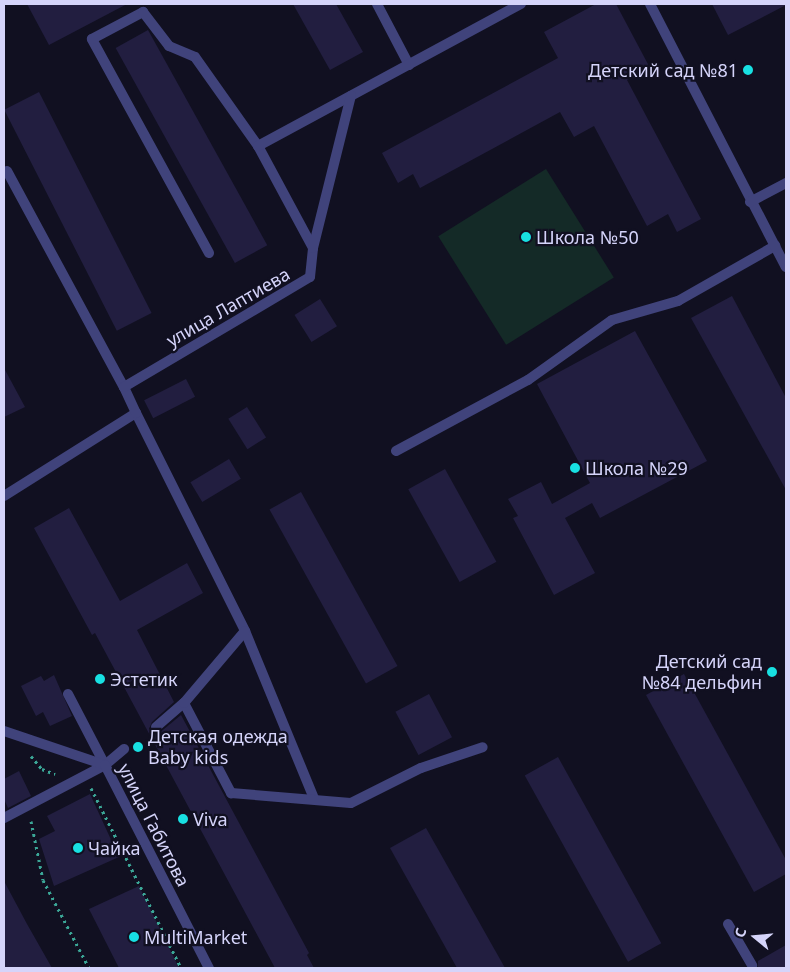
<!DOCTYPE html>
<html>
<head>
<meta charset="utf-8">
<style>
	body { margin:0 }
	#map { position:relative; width:790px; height:972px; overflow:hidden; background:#111021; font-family:"Noto Sans",sans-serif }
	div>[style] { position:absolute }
	.green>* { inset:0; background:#142a27; transform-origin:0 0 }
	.building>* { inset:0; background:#221e40; transform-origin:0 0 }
	.path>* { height:3px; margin-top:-1.5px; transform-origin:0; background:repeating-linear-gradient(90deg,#3ba797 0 2.5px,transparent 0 6.5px) }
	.service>* { height:10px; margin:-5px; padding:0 5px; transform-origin:5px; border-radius:5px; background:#40437b }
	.minor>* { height:10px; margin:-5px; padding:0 5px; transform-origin:5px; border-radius:5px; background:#40437b }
	.tertiary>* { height:10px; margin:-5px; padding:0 5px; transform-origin:5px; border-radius:5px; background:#40437b }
	.dots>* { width:14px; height:14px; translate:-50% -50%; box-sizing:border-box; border:2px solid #111021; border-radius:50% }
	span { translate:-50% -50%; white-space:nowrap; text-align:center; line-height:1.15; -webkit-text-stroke:4.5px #111021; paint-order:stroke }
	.poi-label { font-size:18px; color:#d5d4fa }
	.right { translate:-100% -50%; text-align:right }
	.left { translate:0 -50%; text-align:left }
	.street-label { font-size:18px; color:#d5d4fa }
	.frame { position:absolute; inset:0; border:5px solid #d5d4fa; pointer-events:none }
	.north { position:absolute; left:730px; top:912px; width:50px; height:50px; -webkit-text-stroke:4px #111021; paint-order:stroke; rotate:287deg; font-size:14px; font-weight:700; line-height:20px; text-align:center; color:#d5d4fa }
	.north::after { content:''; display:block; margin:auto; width:18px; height:22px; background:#d5d4fa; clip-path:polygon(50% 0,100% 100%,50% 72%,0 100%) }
</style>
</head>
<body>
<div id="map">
	<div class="green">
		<i style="left:546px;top:169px;width:128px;height:127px;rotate:58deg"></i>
	</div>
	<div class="building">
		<i style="clip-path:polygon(27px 4px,127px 4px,49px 45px)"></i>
		<i style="clip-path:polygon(293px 4px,336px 4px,363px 52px,330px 70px)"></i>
		<i style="clip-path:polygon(596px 4px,616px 4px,650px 68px,627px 80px,701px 219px,677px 232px,668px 214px,647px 226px,594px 126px,574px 137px,560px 112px,420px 188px,413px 174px,398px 183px,382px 153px,558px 58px,544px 32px)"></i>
		<i style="clip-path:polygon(712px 4px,786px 4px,786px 5px,728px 35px)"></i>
		<i style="left:148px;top:30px;width:246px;height:37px;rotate:61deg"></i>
		<i style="left:39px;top:92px;width:248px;height:39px;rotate:63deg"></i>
		<i style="clip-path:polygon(732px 296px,786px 398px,786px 490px,691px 318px)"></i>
		<i style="left:320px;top:299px;width:32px;height:30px;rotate:58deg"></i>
		<i style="clip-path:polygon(635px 331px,707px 461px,600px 518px,592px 503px,565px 518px,595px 573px,554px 595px,513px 518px,518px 516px,508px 499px,541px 482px,552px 504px,590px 483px,537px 384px)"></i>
		<i style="clip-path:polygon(4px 368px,25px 407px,4px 417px)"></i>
		<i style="left:186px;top:379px;width:20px;height:47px;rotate:63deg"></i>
		<i style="left:247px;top:407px;width:36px;height:22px;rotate:58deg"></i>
		<i style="left:229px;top:459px;width:23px;height:45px;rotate:59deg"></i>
		<i style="left:445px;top:469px;width:106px;height:42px;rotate:61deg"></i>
		<i style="left:301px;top:492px;width:199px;height:36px;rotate:61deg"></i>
		<i style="clip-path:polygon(69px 508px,120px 601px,187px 563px,203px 593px,137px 630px,174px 702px,152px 722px,149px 729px,158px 734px,181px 715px,309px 953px,307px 955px,314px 968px,275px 968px,95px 633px,92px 635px,34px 528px)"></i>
		<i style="clip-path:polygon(684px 674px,786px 860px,786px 874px,754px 892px,646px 695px)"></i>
		<i style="clip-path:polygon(54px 675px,72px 716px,50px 726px,43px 712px,36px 716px,21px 686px,41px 676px,44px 681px)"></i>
		<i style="left:429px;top:694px;width:49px;height:38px;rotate:62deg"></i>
		<i style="left:558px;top:757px;width:213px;height:38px;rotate:61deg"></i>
		<i style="clip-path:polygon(19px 771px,31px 796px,8px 808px,4px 799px,4px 779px)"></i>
		<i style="clip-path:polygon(90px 794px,119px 857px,54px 886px,39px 839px,55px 831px,47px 816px)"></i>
		<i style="clip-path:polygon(426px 828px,505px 968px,457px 968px,390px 848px)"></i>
		<i style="clip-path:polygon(4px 881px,27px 924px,52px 968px,4px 968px)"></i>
		<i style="clip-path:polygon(139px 886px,179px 968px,119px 968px,89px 909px)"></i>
		<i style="clip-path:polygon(786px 945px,786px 968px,758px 968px,758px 961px)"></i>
	</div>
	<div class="path">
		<i style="left:31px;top:756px;width:17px;rotate:50deg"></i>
		<i style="left:42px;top:769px;width:14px;rotate:21deg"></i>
		<i style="left:91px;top:788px;width:201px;rotate:63.4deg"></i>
		<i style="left:31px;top:821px;width:60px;rotate:78.5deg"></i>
		<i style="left:43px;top:880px;width:99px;rotate:62.4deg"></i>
	</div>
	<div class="service">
		<i style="left:377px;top:4px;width:69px;rotate:62.3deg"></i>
		<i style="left:7px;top:171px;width:246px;rotate:61.6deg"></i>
		<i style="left:209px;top:253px;width:244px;rotate:-118.7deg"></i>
		<i style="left:92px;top:39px;width:58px;rotate:-27.9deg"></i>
		<i style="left:143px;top:12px;width:43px;rotate:52.6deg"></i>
		<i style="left:169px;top:46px;width:28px;rotate:23deg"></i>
		<i style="left:195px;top:57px;width:109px;rotate:54.7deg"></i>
		<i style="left:136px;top:413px;width:244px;rotate:63.4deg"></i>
		<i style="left:245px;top:631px;width:181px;rotate:67.6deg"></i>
		<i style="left:396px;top:451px;width:150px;rotate:-28.3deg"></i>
		<i style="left:528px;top:380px;width:103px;rotate:-35.5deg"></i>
		<i style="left:612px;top:320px;width:69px;rotate:-16.1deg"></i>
		<i style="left:678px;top:301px;width:112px;rotate:-29.6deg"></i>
		<i style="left:68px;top:694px;width:80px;rotate:62.5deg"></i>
		<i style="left:184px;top:703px;width:102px;rotate:62.4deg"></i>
		<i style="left:231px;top:793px;width:120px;rotate:4.8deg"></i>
		<i style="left:351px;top:803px;width:78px;rotate:-26.6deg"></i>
		<i style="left:421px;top:768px;width:65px;rotate:-18.7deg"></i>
		<i style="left:156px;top:727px;width:37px;rotate:-41deg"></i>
		<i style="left:184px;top:703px;width:94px;rotate:-49.7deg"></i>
		<i style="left:4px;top:818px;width:114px;rotate:-27.7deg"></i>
		<i style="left:105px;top:765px;width:25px;rotate:-40deg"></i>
		<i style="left:728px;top:924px;width:48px;rotate:59.7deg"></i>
	</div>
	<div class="minor">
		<i style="left:650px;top:4px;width:296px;rotate:62.7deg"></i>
		<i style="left:750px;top:202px;width:41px;rotate:-27.8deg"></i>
		<i style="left:313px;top:248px;width:116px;rotate:-118.3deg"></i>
		<i style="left:258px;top:146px;width:299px;rotate:-28.4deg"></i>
		<i style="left:4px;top:496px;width:156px;rotate:-32.2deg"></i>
		<i style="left:136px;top:413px;width:29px;rotate:-115deg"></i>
		<i style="left:124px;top:387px;width:216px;rotate:-30.6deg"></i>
		<i style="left:310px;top:277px;width:29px;rotate:-84deg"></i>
		<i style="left:313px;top:248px;width:157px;rotate:-76deg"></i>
	</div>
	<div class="tertiary">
		<i style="left:4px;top:731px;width:107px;rotate:18.6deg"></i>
		<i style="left:105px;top:765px;width:228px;rotate:62.9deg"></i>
	</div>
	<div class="dots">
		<i style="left:748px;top:70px;background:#18e0e2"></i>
		<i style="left:526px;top:237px;background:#18e0e2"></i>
		<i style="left:575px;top:468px;background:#18e0e2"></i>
		<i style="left:772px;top:672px;background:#18e0e2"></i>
		<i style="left:100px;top:679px;background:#18e0e2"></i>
		<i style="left:138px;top:747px;background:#18e0e2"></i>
		<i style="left:183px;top:819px;background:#18e0e2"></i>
		<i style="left:78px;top:848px;background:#18e0e2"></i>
		<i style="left:134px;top:937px;background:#18e0e2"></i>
	</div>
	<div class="poi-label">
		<span class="right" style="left:738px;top:70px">Детский сад №81</span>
		<span class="left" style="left:536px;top:237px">Школа №50</span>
		<span class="left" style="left:585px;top:468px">Школа №29</span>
		<span class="right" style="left:762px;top:672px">Детский сад<br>№84 дельфин</span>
		<span class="left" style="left:110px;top:679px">Эстетик</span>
		<span class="left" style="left:148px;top:747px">Детская одежда<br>Baby kids</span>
		<span class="left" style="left:193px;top:819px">Viva</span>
		<span class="left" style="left:88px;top:848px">Чайка</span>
		<span class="left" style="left:144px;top:937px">MultiMarket</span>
	</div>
	<div class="street-label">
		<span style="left:228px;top:307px;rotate:-30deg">улица Лаптиева</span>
		<span style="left:154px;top:825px;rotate:63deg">улица Габитова</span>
	</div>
	<div class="frame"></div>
	<div class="north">С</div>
</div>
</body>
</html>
